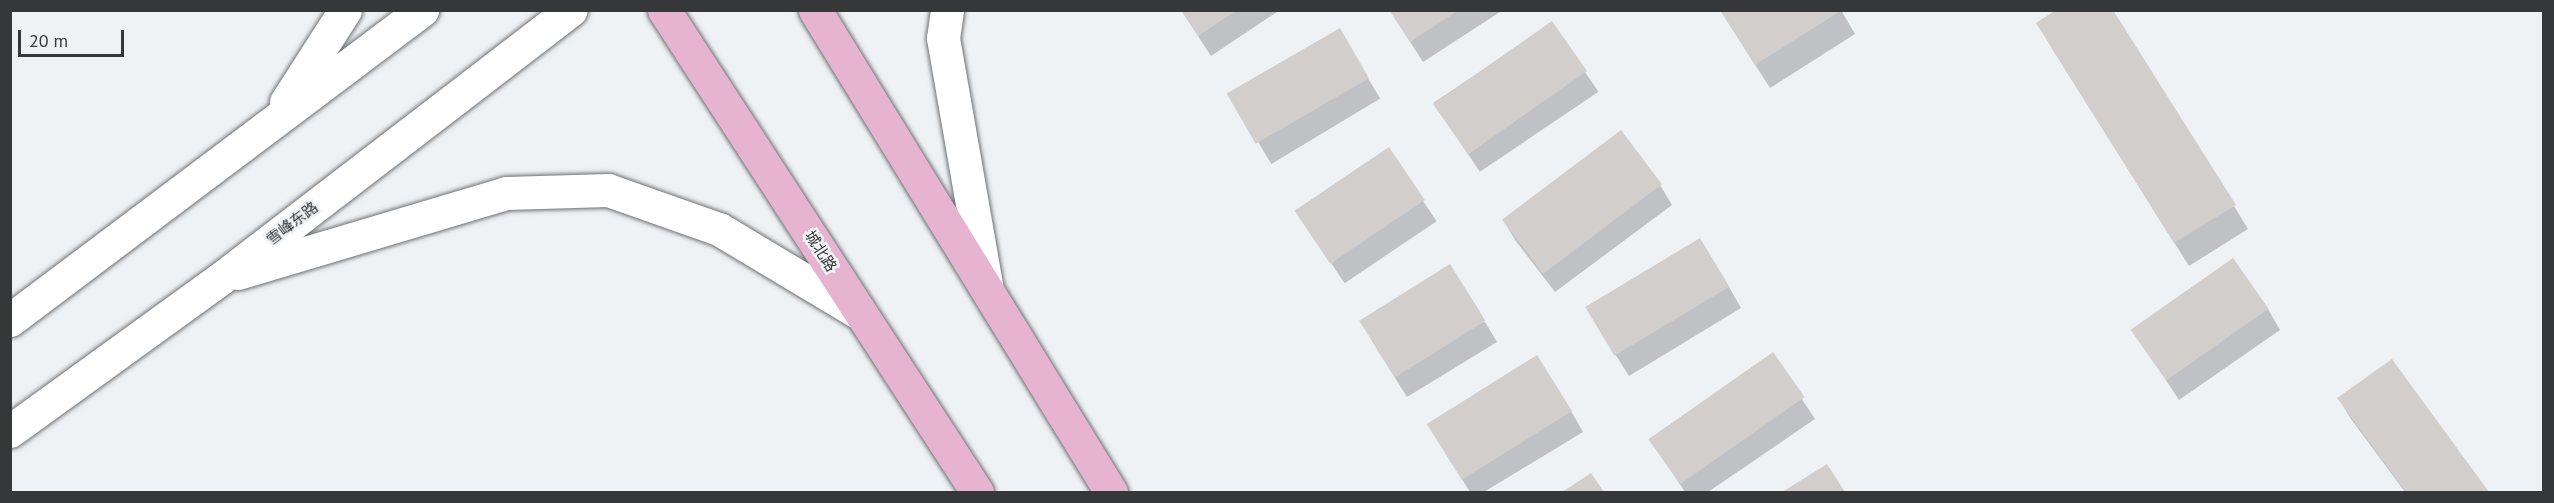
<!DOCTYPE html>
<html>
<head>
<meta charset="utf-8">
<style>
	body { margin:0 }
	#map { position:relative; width:2554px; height:503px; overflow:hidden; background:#eff2f5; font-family:"PT Sans","Noto Sans SC",sans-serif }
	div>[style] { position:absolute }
	.shadow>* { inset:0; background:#0003; transform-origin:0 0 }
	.building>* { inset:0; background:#d2cecc; transform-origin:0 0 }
	.roads { filter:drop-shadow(0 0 2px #6e7174) drop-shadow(0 0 2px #6e7174) }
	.secondary>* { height:33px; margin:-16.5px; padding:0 16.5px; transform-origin:16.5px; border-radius:16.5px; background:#fff }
	.primary>* { height:33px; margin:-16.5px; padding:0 16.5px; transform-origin:16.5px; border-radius:16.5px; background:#e6b4d0 }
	span { translate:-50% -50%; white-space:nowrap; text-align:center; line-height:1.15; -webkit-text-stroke:5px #eff2f5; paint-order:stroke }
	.street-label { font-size:15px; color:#363739 }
	.frame { position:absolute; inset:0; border:12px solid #363739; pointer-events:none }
	.scale { position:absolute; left:18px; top:30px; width:106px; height:27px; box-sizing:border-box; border:3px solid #363739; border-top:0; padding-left:8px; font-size:18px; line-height:21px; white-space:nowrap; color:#363739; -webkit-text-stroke:4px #eff2f5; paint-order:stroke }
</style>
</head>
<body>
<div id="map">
	<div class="shadow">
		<i style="clip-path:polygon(1181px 10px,1280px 10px,1211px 56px)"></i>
		<i style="clip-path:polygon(1390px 10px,1503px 10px,1423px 62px)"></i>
		<i style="clip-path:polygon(1720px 10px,1841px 10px,1855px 34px,1770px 88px)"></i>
		<i style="left:1552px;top:23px;width:83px;height:143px;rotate:56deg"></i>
		<i style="left:1339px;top:30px;width:80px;height:127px;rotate:59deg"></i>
		<i style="clip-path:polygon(2051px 47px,2234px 206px,2248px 229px,2189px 266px)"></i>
		<i style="left:1388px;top:149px;width:87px;height:111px;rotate:56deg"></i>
		<i style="clip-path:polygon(1660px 185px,1672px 205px,1555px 292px,1515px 240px,1503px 219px)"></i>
		<i style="clip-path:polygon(1729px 287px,1741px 308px,1629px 376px,1599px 329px)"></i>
		<i style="clip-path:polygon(2268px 309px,2280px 330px,2179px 400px,2133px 330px)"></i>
		<i style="clip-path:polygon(1485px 322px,1497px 342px,1407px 397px,1372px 341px)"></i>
		<i style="clip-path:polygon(1772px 354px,1815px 419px,1708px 492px,1685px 492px,1650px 439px)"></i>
		<i style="clip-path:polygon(2391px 361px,2487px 492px,2405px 492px,2351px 419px,2339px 399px)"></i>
		<i style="clip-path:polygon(1571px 411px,1583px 432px,1484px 492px,1470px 492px,1440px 444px)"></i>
		<i style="clip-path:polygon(1826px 466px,1844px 492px,1785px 492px)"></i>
		<i style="clip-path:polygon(1591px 476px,1602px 492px,1565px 492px)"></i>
	</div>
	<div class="building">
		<i style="clip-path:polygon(1181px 10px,1237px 10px,1198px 36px)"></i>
		<i style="clip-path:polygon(1389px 10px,1459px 10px,1410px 42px)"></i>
		<i style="clip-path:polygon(1720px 10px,1842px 10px,1755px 65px)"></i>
		<i style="clip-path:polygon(2056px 10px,2113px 10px,2236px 205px,2174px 243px,2036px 23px)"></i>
		<i style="left:1552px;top:21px;width:61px;height:145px;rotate:55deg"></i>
		<i style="left:1340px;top:28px;width:58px;height:131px;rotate:60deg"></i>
		<i style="left:1621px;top:130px;width:68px;height:149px;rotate:53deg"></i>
		<i style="left:1389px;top:147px;width:64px;height:114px;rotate:56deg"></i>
		<i style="left:1700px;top:238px;width:57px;height:134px;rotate:59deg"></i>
		<i style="left:2233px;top:258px;width:62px;height:125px;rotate:55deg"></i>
		<i style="left:1450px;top:264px;width:67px;height:107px;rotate:58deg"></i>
		<i style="left:1773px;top:352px;width:55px;height:152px;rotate:55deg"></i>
		<i style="left:1537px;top:355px;width:66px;height:130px;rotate:58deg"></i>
		<i style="clip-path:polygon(2392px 359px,2489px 492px,2406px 492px,2337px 398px)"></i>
		<i style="clip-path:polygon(1827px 464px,1845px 492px,1782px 492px)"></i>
		<i style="clip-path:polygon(1591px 473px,1604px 492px,1562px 492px)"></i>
	</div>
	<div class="roads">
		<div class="secondary">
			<i style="left:947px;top:10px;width:28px;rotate:98deg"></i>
			<i style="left:943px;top:38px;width:255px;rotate:80.1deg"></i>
			<i style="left:286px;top:102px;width:109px;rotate:-57.3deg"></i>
			<i style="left:238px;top:273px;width:280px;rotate:-16.6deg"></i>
			<i style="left:506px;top:193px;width:102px;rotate:-1.7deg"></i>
			<i style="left:608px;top:190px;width:118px;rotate:19.4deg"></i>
			<i style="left:719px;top:229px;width:165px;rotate:30.9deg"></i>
			<i style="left:10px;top:320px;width:516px;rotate:-36.96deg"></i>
			<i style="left:10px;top:431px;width:259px;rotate:-35.9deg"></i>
			<i style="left:220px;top:279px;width:442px;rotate:-37.5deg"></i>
		</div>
		<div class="primary">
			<i style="left:664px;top:10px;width:575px;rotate:57deg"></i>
			<i style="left:815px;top:10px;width:566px;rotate:58.45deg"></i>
		</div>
	</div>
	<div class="street-label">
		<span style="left:292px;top:223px;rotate:-37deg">雪峰东路</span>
		<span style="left:821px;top:251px;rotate:57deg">城北路</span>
	</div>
	<div class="frame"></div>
	<div class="scale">20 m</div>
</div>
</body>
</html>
